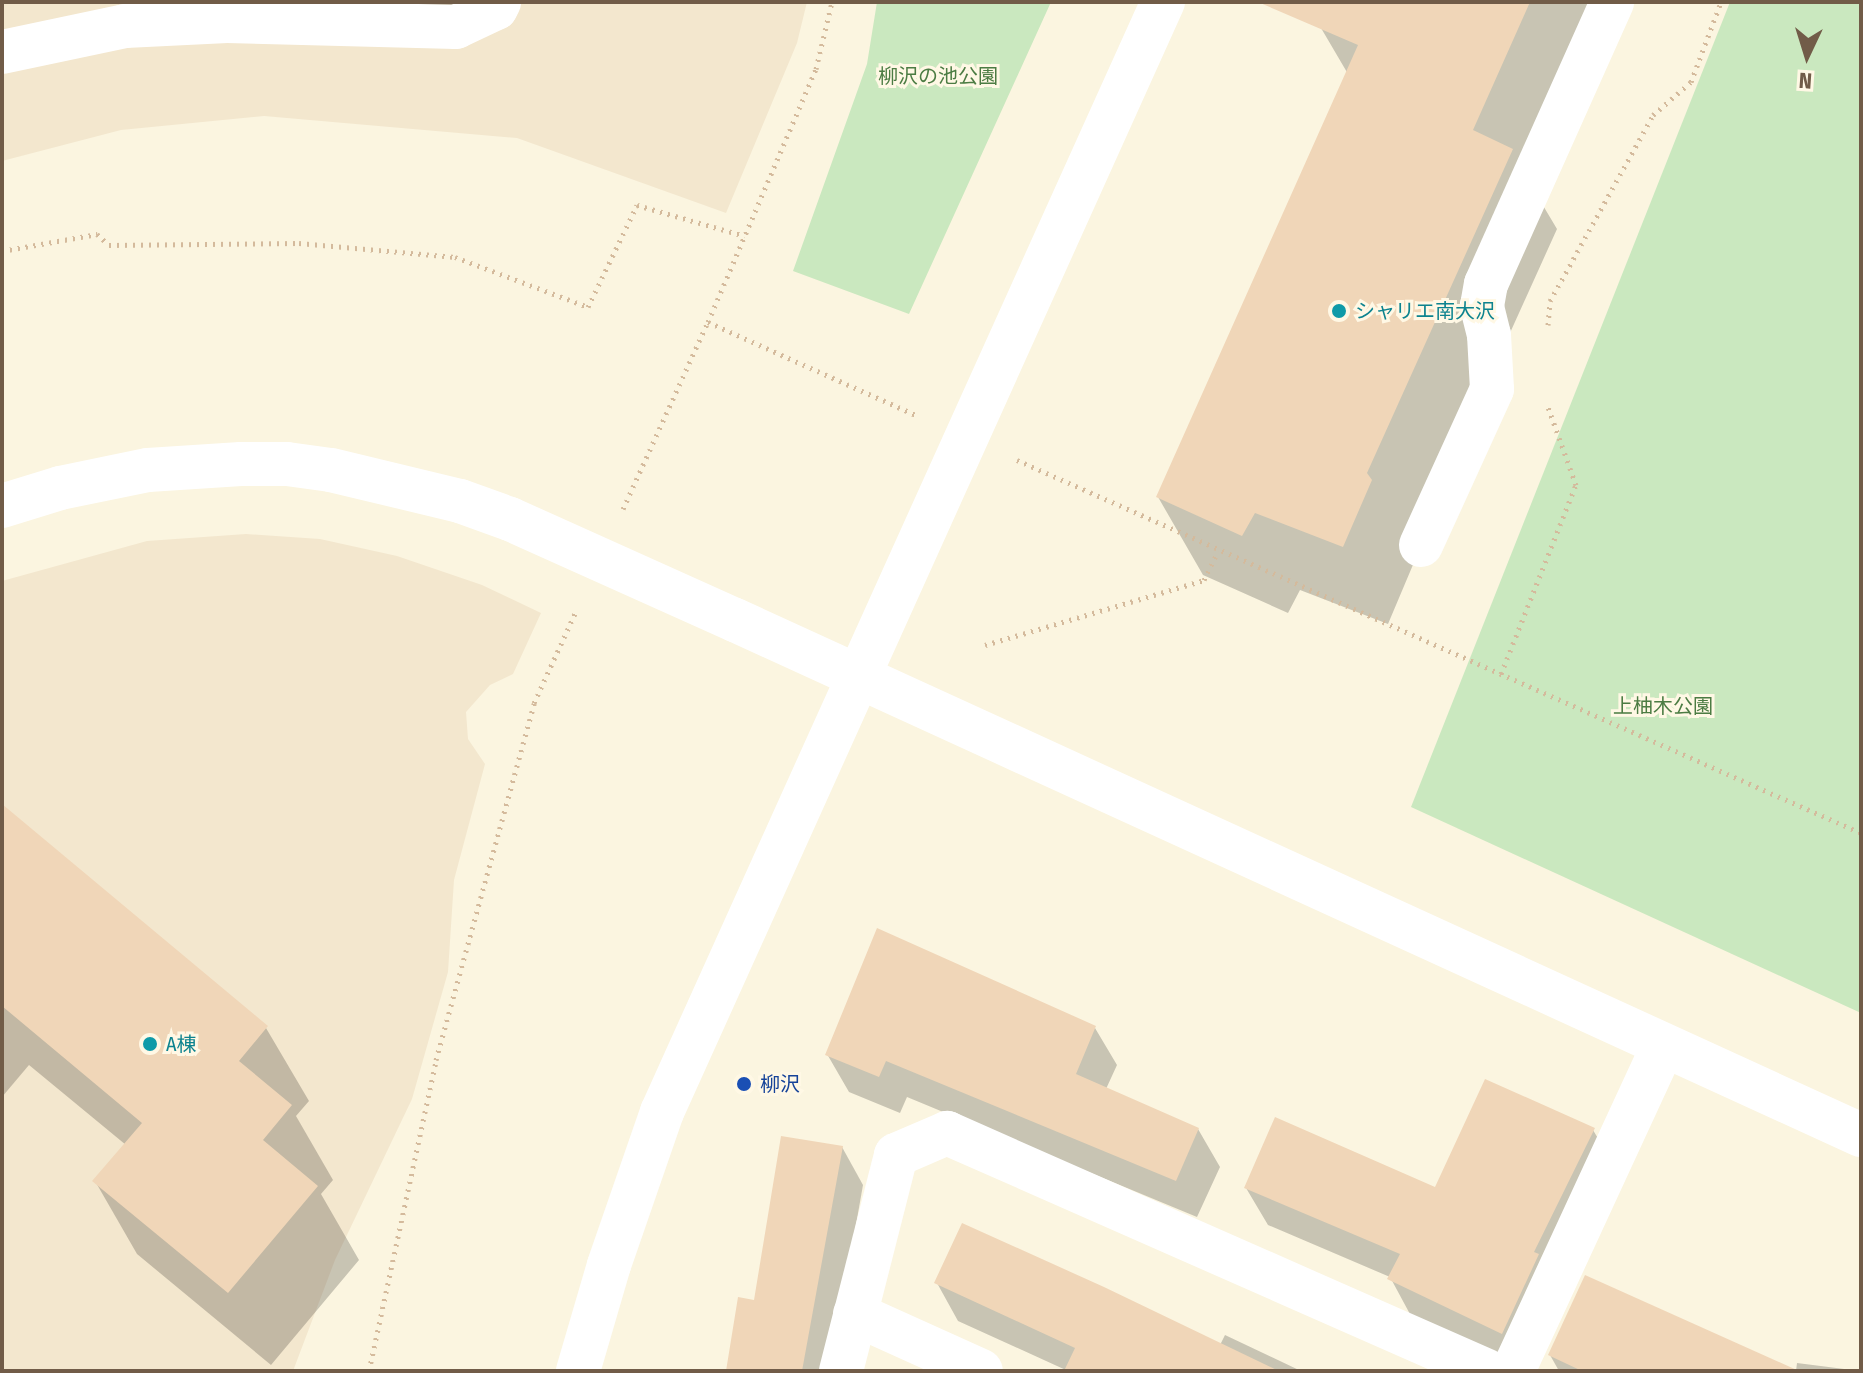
<!DOCTYPE html>
<html>
<head>
<meta charset="utf-8">
<style>
	body { margin:0 }
	#map { position:relative; width:1863px; height:1373px; overflow:hidden; background:#fbf5e0; font-family:"Fira Sans Condensed","Noto Sans JP",sans-serif }
	div>[style] { position:absolute }
	.residential>* { inset:0; background:#f3e7ce }
	.green>* { inset:0; background:#cae8bf }
	.shadow>* { inset:0; background:#0003 }
	.building>* { inset:0; background:#f0d6b8 }
	.path>* { height:5px; margin-top:-2.5px; transform-origin:0; background:repeating-linear-gradient(90deg,#d4ba9c 0 2px,transparent 0 8px) }
	.minor>* { height:44px; margin:-22px; padding:0 22px; transform-origin:22px; border-radius:22px; background:#fff }
	.dots>* { width:22px; height:22px; translate:-50% -50%; box-sizing:border-box; border:4px solid #fff8e5; border-radius:50% }
	span { translate:-50% -50%; white-space:nowrap; text-align:center; line-height:1.15; -webkit-text-stroke:6px #fff8e5; paint-order:stroke }
	.park-label { font-size:20px; color:#4c7c43 }
	.culture-label { font-size:20px; color:#0d838f }
	.left { translate:0 -50%; text-align:left }
	.transit-label { font-size:20px; color:#164399 }
	.frame { position:absolute; inset:0; border:4px solid #715c48; pointer-events:none }
	.north { position:absolute; left:1767px; top:16px; width:80px; height:80px; -webkit-text-stroke:6px #fff8e5; paint-order:stroke; rotate:184deg; font-size:22px; font-weight:700; line-height:32px; text-align:center; color:#715c48 }
	.north::after { content:''; display:block; margin:auto; width:28px; height:36px; background:#715c48; clip-path:polygon(50% 0,100% 100%,50% 72%,0 100%) }
</style>
</head>
<body>
<div id="map">
	<div class="residential">
		<i style="clip-path:polygon(2px 2px,807px 2px,797px 43px,726px 213px,517px 138px,264px 116px,121px 130px,2px 161px)"></i>
		<i style="clip-path:polygon(246px 534px,320px 539px,397px 556px,482px 585px,541px 613px,513px 674px,490px 685px,466px 712px,468px 739px,485px 764px,454px 880px,448px 972px,412px 1099px,335px 1260px,293px 1371px,2px 1371px,2px 581px,147px 541px)"></i>
	</div>
	<div class="green">
		<i style="clip-path:polygon(877px 2px,1051px 2px,909px 314px,793px 271px,867px 64px)"></i>
		<i style="clip-path:polygon(1730px 2px,1861px 2px,1861px 1013px,1411px 807px)"></i>
	</div>
	<div class="shadow">
		<i style="clip-path:polygon(412px 2px,484px 2px,464px 34px)"></i>
		<i style="clip-path:polygon(1333px 2px,1609px 2px,1529px 182px,1557px 229px,1411px 552px,1415px 560px,1388px 624px,1300px 590px,1288px 613px,1203px 575px,1158px 497px,1348px 74px,1321px 28px)"></i>
		<i style="clip-path:polygon(2px 807px,266px 1028px,309px 1101px,296px 1116px,333px 1180px,321px 1194px,359px 1260px,271px 1365px,137px 1254px,95px 1181px,126px 1145px,29px 1065px,2px 1097px)"></i>
		<i style="clip-path:polygon(1095px 1028px,1117px 1065px,1106px 1089px,1198px 1129px,1220px 1167px,1197px 1217px,907px 1097px,900px 1113px,849px 1092px,827px 1054px)"></i>
		<i style="clip-path:polygon(1593px 1130px,1615px 1167px,1524px 1371px,1411px 1316px,1390px 1277px,1268px 1225px,1246px 1188px,1436px 1190px)"></i>
		<i style="clip-path:polygon(842px 1147px,863px 1185px,830px 1371px,728px 1371px,756px 1302px)"></i>
		<i style="clip-path:polygon(937px 1283px,1220px 1345px,1225px 1335px,1301px 1371px,1068px 1371px,958px 1321px)"></i>
		<i style="clip-path:polygon(1550px 1355px,1748px 1371px,1559px 1371px)"></i>
		<i style="clip-path:polygon(1797px 1363px,1860px 1371px,1796px 1371px)"></i>
	</div>
	<div class="building">
		<i style="clip-path:polygon(1258px 2px,1530px 2px,1473px 130px,1513px 149px,1367px 473px,1372px 480px,1343px 547px,1255px 513px,1242px 536px,1156px 497px,1358px 45px)"></i>
		<i style="clip-path:polygon(2px 804px,268px 1026px,239px 1061px,292px 1105px,263px 1140px,318px 1186px,228px 1293px,92px 1181px,142px 1123px,2px 1006px)"></i>
		<i style="clip-path:polygon(877px 928px,1096px 1026px,1076px 1074px,1199px 1128px,1176px 1181px,886px 1061px,879px 1077px,825px 1055px)"></i>
		<i style="clip-path:polygon(1485px 1079px,1595px 1128px,1534px 1252px,1539px 1254px,1502px 1334px,1387px 1279px,1400px 1254px,1244px 1188px,1275px 1117px,1435px 1187px)"></i>
		<i style="clip-path:polygon(781px 1136px,843px 1146px,802px 1371px,726px 1371px,738px 1297px,754px 1300px)"></i>
		<i style="clip-path:polygon(962px 1223px,1104px 1287px,1279px 1371px,1064px 1371px,1075px 1348px,934px 1283px)"></i>
		<i style="clip-path:polygon(1585px 1275px,1799px 1371px,1582px 1371px,1548px 1355px)"></i>
	</div>
	<div class="path">
		<i style="left:2px;top:251px;width:97px;rotate:-10.1deg"></i>
		<i style="left:97px;top:234px;width:16px;rotate:43deg"></i>
		<i style="left:109px;top:245px;width:190px;rotate:-0.6deg"></i>
		<i style="left:299px;top:243px;width:157px;rotate:5.1deg"></i>
		<i style="left:455px;top:257px;width:142px;rotate:20.6deg"></i>
		<i style="left:588px;top:307px;width:113px;rotate:-64.3deg"></i>
		<i style="left:637px;top:205px;width:112px;rotate:16deg"></i>
		<i style="left:708px;top:322px;width:275px;rotate:-66.9deg"></i>
		<i style="left:816px;top:69px;width:69px;rotate:-76.6deg"></i>
		<i style="left:1548px;top:325px;width:24px;rotate:-85deg"></i>
		<i style="left:1550px;top:301px;width:213px;rotate:-61deg"></i>
		<i style="left:1653px;top:115px;width:50px;rotate:-41deg"></i>
		<i style="left:1691px;top:82px;width:85px;rotate:-69.4deg"></i>
		<i style="left:1017px;top:460px;width:923px;rotate:23.84deg"></i>
		<i style="left:623px;top:509px;width:205px;rotate:-65.6deg"></i>
		<i style="left:708px;top:322px;width:228px;rotate:24.1deg"></i>
		<i style="left:985px;top:645px;width:228px;rotate:-16.5deg"></i>
		<i style="left:1204px;top:580px;width:32px;rotate:-64deg"></i>
		<i style="left:1501px;top:674px;width:203px;rotate:-68.4deg"></i>
		<i style="left:1576px;top:485px;width:83px;rotate:-109.7deg"></i>
		<i style="left:369px;top:1371px;width:318px;rotate:-77.8deg"></i>
		<i style="left:436px;top:1060px;width:370px;rotate:-74.6deg"></i>
		<i style="left:534px;top:703px;width:103px;rotate:-65.4deg"></i>
	</div>
	<div class="minor">
		<i style="left:2px;top:52px;width:126px;rotate:-11.9deg"></i>
		<i style="left:125px;top:26px;width:102px;rotate:-2.8deg"></i>
		<i style="left:227px;top:21px;width:229px;rotate:1.5deg"></i>
		<i style="left:456px;top:27px;width:44px;rotate:-25.4deg"></i>
		<i style="left:496px;top:8px;width:7px;rotate:-63deg"></i>
		<i style="left:2px;top:506px;width:61px;rotate:-17.2deg"></i>
		<i style="left:60px;top:488px;width:90px;rotate:-11.6deg"></i>
		<i style="left:148px;top:470px;width:93px;rotate:-3.7deg"></i>
		<i style="left:241px;top:464px;width:46px"></i>
		<i style="left:287px;top:464px;width:44px;rotate:7.8deg"></i>
		<i style="left:331px;top:470px;width:133px;rotate:13.5deg"></i>
		<i style="left:460px;top:501px;width:53px;rotate:19.8deg"></i>
		<i style="left:510px;top:519px;width:247px;rotate:24.2deg"></i>
		<i style="left:735px;top:620px;width:1238px;rotate:24.58deg"></i>
		<i style="left:1421px;top:545px;width:171px;rotate:-65.5deg"></i>
		<i style="left:1492px;top:389px;width:54px;rotate:-93.2deg"></i>
		<i style="left:1489px;top:335px;width:30px;rotate:-104deg"></i>
		<i style="left:1482px;top:306px;width:22px;rotate:-80deg"></i>
		<i style="left:1486px;top:284px;width:309px;rotate:-65.9deg"></i>
		<i style="left:855px;top:1314px;width:138px;rotate:24.3deg"></i>
		<i style="left:578px;top:1371px;width:110px;rotate:-73.7deg"></i>
		<i style="left:609px;top:1265px;width:162px;rotate:-70.9deg"></i>
		<i style="left:662px;top:1112px;width:1218px;rotate:-65.71deg"></i>
		<i style="left:841px;top:1371px;width:223px;rotate:-75.7deg"></i>
		<i style="left:896px;top:1155px;width:56px;rotate:-23.3deg"></i>
		<i style="left:947px;top:1133px;width:590px;rotate:23.79deg"></i>
		<i style="left:1513px;top:1371px;width:358px;rotate:-65.2deg"></i>
	</div>
	<div class="dots">
		<i style="left:1339px;top:311px;background:#0f9aa8"></i>
		<i style="left:150px;top:1044px;background:#0f9aa8"></i>
		<i style="left:744px;top:1084px;background:#1a4fb4"></i>
	</div>
	<div class="park-label">
		<span style="left:938px;top:76px">柳沢の池公園</span>
		<span style="left:1663px;top:706px">上柚木公園</span>
	</div>
	<div class="culture-label">
		<span class="left" style="left:1355px;top:311px">シャリエ南大沢</span>
		<span class="left" style="left:166px;top:1044px">A棟</span>
	</div>
	<div class="transit-label">
		<span class="left" style="left:760px;top:1084px">柳沢</span>
	</div>
	<div class="frame"></div>
	<div class="north">N</div>
</div>
</body>
</html>
